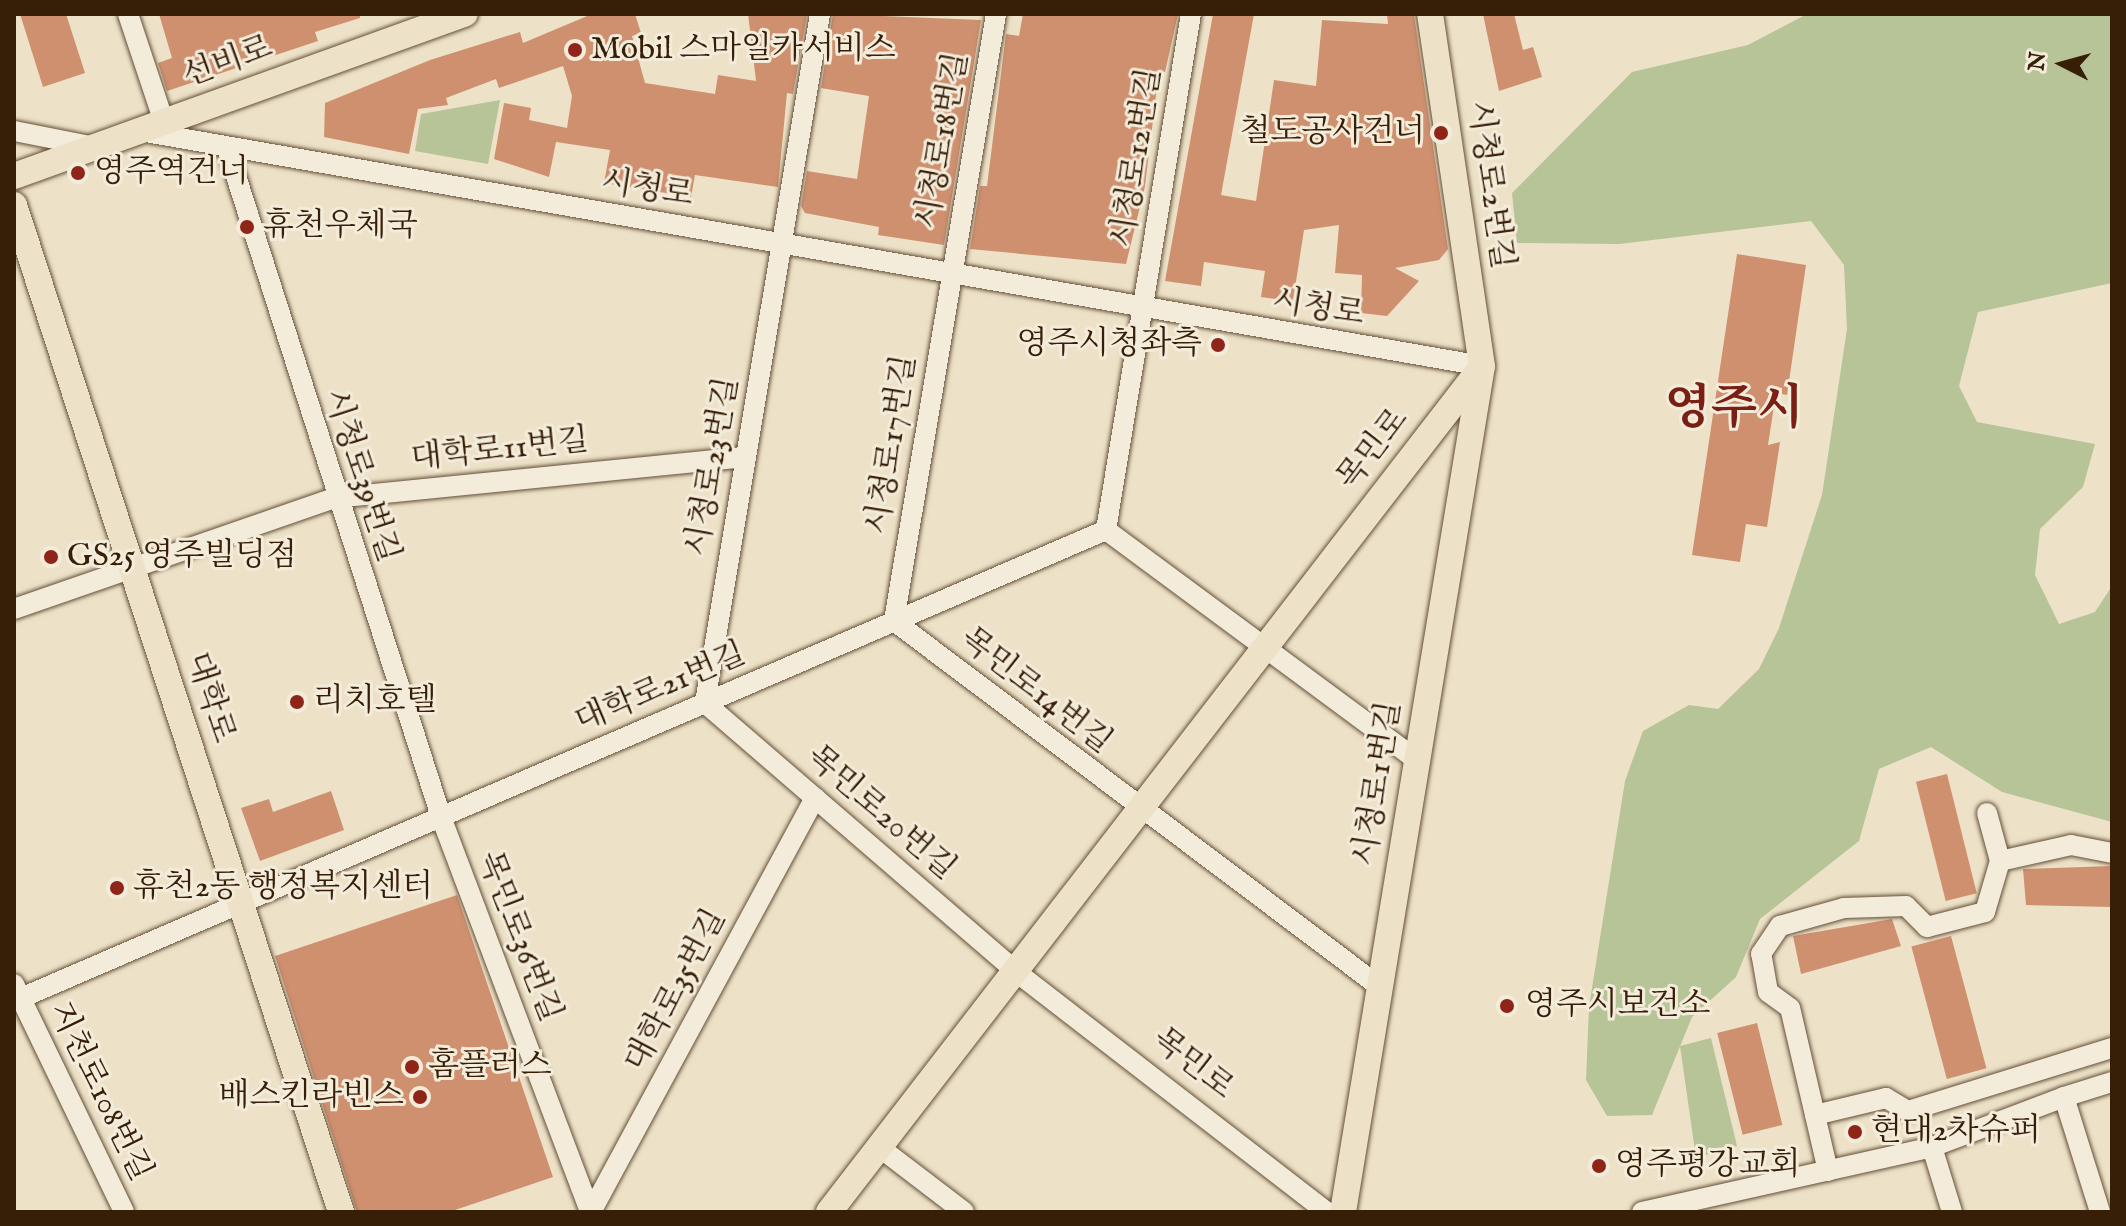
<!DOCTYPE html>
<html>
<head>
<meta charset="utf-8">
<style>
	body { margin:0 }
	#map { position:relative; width:2126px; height:1226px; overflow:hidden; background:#ede2c8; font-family:"IM FELL English","Noto Serif KR",serif }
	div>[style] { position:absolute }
	.green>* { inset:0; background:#b6c498 }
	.building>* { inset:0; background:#cf9070; transform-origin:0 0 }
	.roads { filter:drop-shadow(0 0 2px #644f37) drop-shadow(0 0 2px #644f37) }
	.minor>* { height:20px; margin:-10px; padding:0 10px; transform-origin:10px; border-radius:10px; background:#f3ecdb }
	.major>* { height:26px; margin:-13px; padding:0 13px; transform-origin:13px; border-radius:13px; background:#ede2c8 }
	.dots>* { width:22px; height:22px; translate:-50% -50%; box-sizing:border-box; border:4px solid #f3ecdb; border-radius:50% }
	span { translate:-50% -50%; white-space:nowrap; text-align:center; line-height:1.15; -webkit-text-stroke:6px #f3ecdb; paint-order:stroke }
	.poi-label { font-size:32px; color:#371e07 }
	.left { translate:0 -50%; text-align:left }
	.right { translate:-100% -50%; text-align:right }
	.street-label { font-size:32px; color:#371e07 }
	.town-label { font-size:48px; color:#7a1f14; font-weight:700 }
	.frame { position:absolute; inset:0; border:16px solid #371e07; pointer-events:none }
	.north { position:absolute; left:2022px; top:24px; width:80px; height:80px; -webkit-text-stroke:6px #f3ecdb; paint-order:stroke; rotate:276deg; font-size:22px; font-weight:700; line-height:32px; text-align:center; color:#371e07 }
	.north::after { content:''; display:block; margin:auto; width:28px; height:36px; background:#371e07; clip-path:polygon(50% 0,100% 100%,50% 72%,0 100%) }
</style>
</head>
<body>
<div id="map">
	<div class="green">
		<i style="clip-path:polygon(1807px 14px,2112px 14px,2112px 283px,1978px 312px,1959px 386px,1977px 422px,2095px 444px,2083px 487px,2040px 529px,2035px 575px,2059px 624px,2095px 612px,2112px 586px,2112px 822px,2002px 792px,1931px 747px,1879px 769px,1859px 841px,1760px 919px,1736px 977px,1692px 1017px,1652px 1115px,1607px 1116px,1586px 1080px,1589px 1007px,1625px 781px,1643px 731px,1689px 705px,1718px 709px,1759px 669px,1779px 628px,1822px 495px,1847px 329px,1844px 265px,1811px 221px,1619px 244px,1517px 243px,1512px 193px,1632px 72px,1748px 45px)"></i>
		<i style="clip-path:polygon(500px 100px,488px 164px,415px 151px,421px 114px)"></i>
		<i style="clip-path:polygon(1711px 1038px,1737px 1146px,1696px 1158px,1680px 1046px)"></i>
	</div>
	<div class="building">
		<i style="clip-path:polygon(20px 14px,66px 14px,85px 73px,43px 87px)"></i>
		<i style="clip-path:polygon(159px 14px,360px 14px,360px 18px,315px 32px,318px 41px,167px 91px,158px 63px,172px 58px)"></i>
		<i style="clip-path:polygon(592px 14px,635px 14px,641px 33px,632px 36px,645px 83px,715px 94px,718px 75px,756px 81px,748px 14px,807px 14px,793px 94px,787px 93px,778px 187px,695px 175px,691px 197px,604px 183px,610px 150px,556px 142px,549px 177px,494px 159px,504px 103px,531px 108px,529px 120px,567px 128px,572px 96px,563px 66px,499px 88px,496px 79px,446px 98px,448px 105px,418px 109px,409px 154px,324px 137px,325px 103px,430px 60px,520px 32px,523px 43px)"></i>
		<i style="clip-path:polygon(833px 14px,981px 20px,944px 245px,878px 235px,879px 227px,805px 213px,801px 206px,807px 171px,857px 179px,869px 96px,821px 88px)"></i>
		<i style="clip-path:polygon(1023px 14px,1178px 14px,1165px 72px,1159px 71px,1145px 186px,1126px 264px,970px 249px,980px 186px,987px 186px,1006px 34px,1019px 36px)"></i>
		<i style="clip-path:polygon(1213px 14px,1254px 14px,1221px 195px,1256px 201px,1274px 80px,1316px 86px,1322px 20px,1388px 24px,1387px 14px,1414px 15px,1448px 249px,1439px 260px,1395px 268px,1419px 281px,1387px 316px,1361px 313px,1362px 275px,1335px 273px,1339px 225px,1304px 230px,1293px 301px,1261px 297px,1265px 271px,1204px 262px,1201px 286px,1165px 281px)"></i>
		<i style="clip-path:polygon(1483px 14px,1514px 14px,1523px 50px,1533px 47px,1542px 77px,1499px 91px)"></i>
		<i style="clip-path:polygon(1737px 254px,1806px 265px,1787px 395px,1776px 393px,1768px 445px,1780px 442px,1767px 527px,1746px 524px,1740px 562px,1692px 555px)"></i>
		<i style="left:1947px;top:774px;width:123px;height:32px;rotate:76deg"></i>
		<i style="clip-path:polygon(331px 791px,344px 830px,260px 861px,241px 808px,269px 799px,273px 812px)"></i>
		<i style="clip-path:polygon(2112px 866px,2112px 907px,2026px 905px,2023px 869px)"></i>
		<i style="clip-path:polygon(457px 895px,553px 1177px,449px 1212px,357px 1212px,275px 956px)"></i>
		<i style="clip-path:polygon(1892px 919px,1901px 946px,1801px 974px,1793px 936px)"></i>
		<i style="left:1951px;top:936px;width:137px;height:41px;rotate:75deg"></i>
		<i style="left:1757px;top:1023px;width:105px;height:41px;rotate:76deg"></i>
	</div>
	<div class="roads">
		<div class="minor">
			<i style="left:128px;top:14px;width:114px;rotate:71.6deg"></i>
			<i style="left:820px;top:14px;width:699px;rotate:99.48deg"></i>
			<i style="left:705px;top:703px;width:410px;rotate:40.8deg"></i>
			<i style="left:1015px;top:971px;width:394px;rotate:37.7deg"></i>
			<i style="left:996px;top:14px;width:616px;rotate:99.54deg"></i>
			<i style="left:894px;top:621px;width:608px;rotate:36.98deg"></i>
			<i style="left:14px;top:131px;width:83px;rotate:11.2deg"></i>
			<i style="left:140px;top:131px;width:1362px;rotate:9.93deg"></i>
			<i style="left:228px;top:151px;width:699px;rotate:72.26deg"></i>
			<i style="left:441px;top:817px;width:422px;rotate:69.3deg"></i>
			<i style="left:1106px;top:530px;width:523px;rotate:-80.65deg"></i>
			<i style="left:1106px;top:530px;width:387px;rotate:36.5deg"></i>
			<i style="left:14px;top:609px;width:339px;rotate:-19.1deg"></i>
			<i style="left:334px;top:498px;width:411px;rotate:-5.7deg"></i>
			<i style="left:1987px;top:813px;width:50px;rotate:74.8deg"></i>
			<i style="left:14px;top:984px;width:253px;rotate:64.2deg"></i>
			<i style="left:14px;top:1001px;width:1189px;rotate:-23.33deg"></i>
			<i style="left:2064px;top:1097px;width:50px;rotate:-17.4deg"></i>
			<i style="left:1815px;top:1115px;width:73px;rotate:-13.5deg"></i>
			<i style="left:1886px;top:1098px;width:26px;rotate:31deg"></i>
			<i style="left:1908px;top:1111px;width:214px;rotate:-17.2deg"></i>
			<i style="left:879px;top:1147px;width:107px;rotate:37.4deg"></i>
			<i style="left:1932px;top:1147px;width:141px;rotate:-20.7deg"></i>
			<i style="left:2064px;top:1097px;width:121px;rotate:72.6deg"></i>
			<i style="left:1828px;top:1171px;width:167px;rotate:-103.1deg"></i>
			<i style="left:1790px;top:1008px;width:27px;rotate:-144deg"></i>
			<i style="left:1768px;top:992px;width:39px;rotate:-100deg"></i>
			<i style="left:1761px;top:954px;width:34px;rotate:-56deg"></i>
			<i style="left:1780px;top:926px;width:66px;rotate:-15.7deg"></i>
			<i style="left:1844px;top:908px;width:62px;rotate:-1.8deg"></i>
			<i style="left:1906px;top:906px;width:30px;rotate:45deg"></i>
			<i style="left:1927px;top:927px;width:60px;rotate:-14.5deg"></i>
			<i style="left:1985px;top:912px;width:53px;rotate:-73.6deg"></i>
			<i style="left:2000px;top:861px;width:73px;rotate:-12.7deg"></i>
			<i style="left:2071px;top:845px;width:42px;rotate:11deg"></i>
			<i style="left:591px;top:1212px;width:471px;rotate:-61.6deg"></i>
			<i style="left:1642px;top:1212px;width:297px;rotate:-12.6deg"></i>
			<i style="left:1932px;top:1147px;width:68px;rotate:72.9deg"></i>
		</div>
		<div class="major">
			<i style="left:14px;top:176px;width:479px;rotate:-19.8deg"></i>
			<i style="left:14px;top:205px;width:1059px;rotate:72.01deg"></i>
			<i style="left:829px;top:1212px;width:1065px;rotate:-52.32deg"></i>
			<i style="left:1343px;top:1212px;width:857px;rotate:-80.67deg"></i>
			<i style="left:1482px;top:366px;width:356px;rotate:-98.4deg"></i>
		</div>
	</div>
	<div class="dots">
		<i style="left:575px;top:50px;background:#8f2418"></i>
		<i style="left:1441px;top:133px;background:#8f2418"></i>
		<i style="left:78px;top:173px;background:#8f2418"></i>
		<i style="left:247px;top:227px;background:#8f2418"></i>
		<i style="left:1218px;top:345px;background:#8f2418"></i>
		<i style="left:51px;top:557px;background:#8f2418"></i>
		<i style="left:297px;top:702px;background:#8f2418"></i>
		<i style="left:117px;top:888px;background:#8f2418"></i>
		<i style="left:1507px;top:1006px;background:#8f2418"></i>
		<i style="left:412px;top:1067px;background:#8f2418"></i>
		<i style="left:420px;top:1097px;background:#8f2418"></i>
		<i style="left:1855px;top:1132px;background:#8f2418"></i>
		<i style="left:1599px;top:1166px;background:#8f2418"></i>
	</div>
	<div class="poi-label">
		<span class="left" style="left:591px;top:50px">Mobil 스마일카서비스</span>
		<span class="right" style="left:1425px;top:133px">철도공사건너</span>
		<span class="left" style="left:94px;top:173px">영주역건너</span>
		<span class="left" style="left:263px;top:227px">휴천우체국</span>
		<span class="right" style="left:1202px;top:345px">영주시청좌측</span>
		<span class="left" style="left:67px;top:557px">GS25 영주빌딩점</span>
		<span class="left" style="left:313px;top:702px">리치호텔</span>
		<span class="left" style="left:133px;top:888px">휴천2동 행정복지센터</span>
		<span class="left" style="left:1525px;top:1006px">영주시보건소</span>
		<span class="left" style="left:428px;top:1067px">홈플러스</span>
		<span class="right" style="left:404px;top:1097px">배스킨라빈스</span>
		<span class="left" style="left:1871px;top:1132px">현대2차슈퍼</span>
		<span class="left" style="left:1615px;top:1166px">영주평강교회</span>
	</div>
	<div class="street-label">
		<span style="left:228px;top:63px;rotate:-20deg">선비로</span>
		<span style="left:944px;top:141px;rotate:-80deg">시청로18번길</span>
		<span style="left:1138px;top:158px;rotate:-81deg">시청로12번길</span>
		<span style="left:1489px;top:185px;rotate:82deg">시청로2번길</span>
		<span style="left:647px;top:190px;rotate:9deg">시청로</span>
		<span style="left:1318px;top:309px;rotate:9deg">시청로</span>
		<span style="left:893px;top:445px;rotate:-81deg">시청로17번길</span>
		<span style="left:1374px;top:450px;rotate:-52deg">목민로</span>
		<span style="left:500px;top:451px;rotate:-6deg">대학로11번길</span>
		<span style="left:714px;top:467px;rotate:-80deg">시청로23번길</span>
		<span style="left:360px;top:476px;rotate:72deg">시청로39번길</span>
		<span style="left:661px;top:689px;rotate:-23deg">대학로21번길</span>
		<span style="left:1035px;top:692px;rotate:38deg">목민로14번길</span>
		<span style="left:209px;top:698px;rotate:72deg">대학로</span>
		<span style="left:1379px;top:784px;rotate:-81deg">시청로1번길</span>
		<span style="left:880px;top:814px;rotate:41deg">목민로20번길</span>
		<span style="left:518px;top:937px;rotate:69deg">목민로36번길</span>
		<span style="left:677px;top:991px;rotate:-62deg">대학로35번길</span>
		<span style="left:1192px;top:1065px;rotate:38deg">목민로</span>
		<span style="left:99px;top:1092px;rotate:64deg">지천로108번길</span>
	</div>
	<div class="town-label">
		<span style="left:1734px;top:411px">영주시</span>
	</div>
	<div class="frame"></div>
	<div class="north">N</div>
</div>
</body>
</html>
